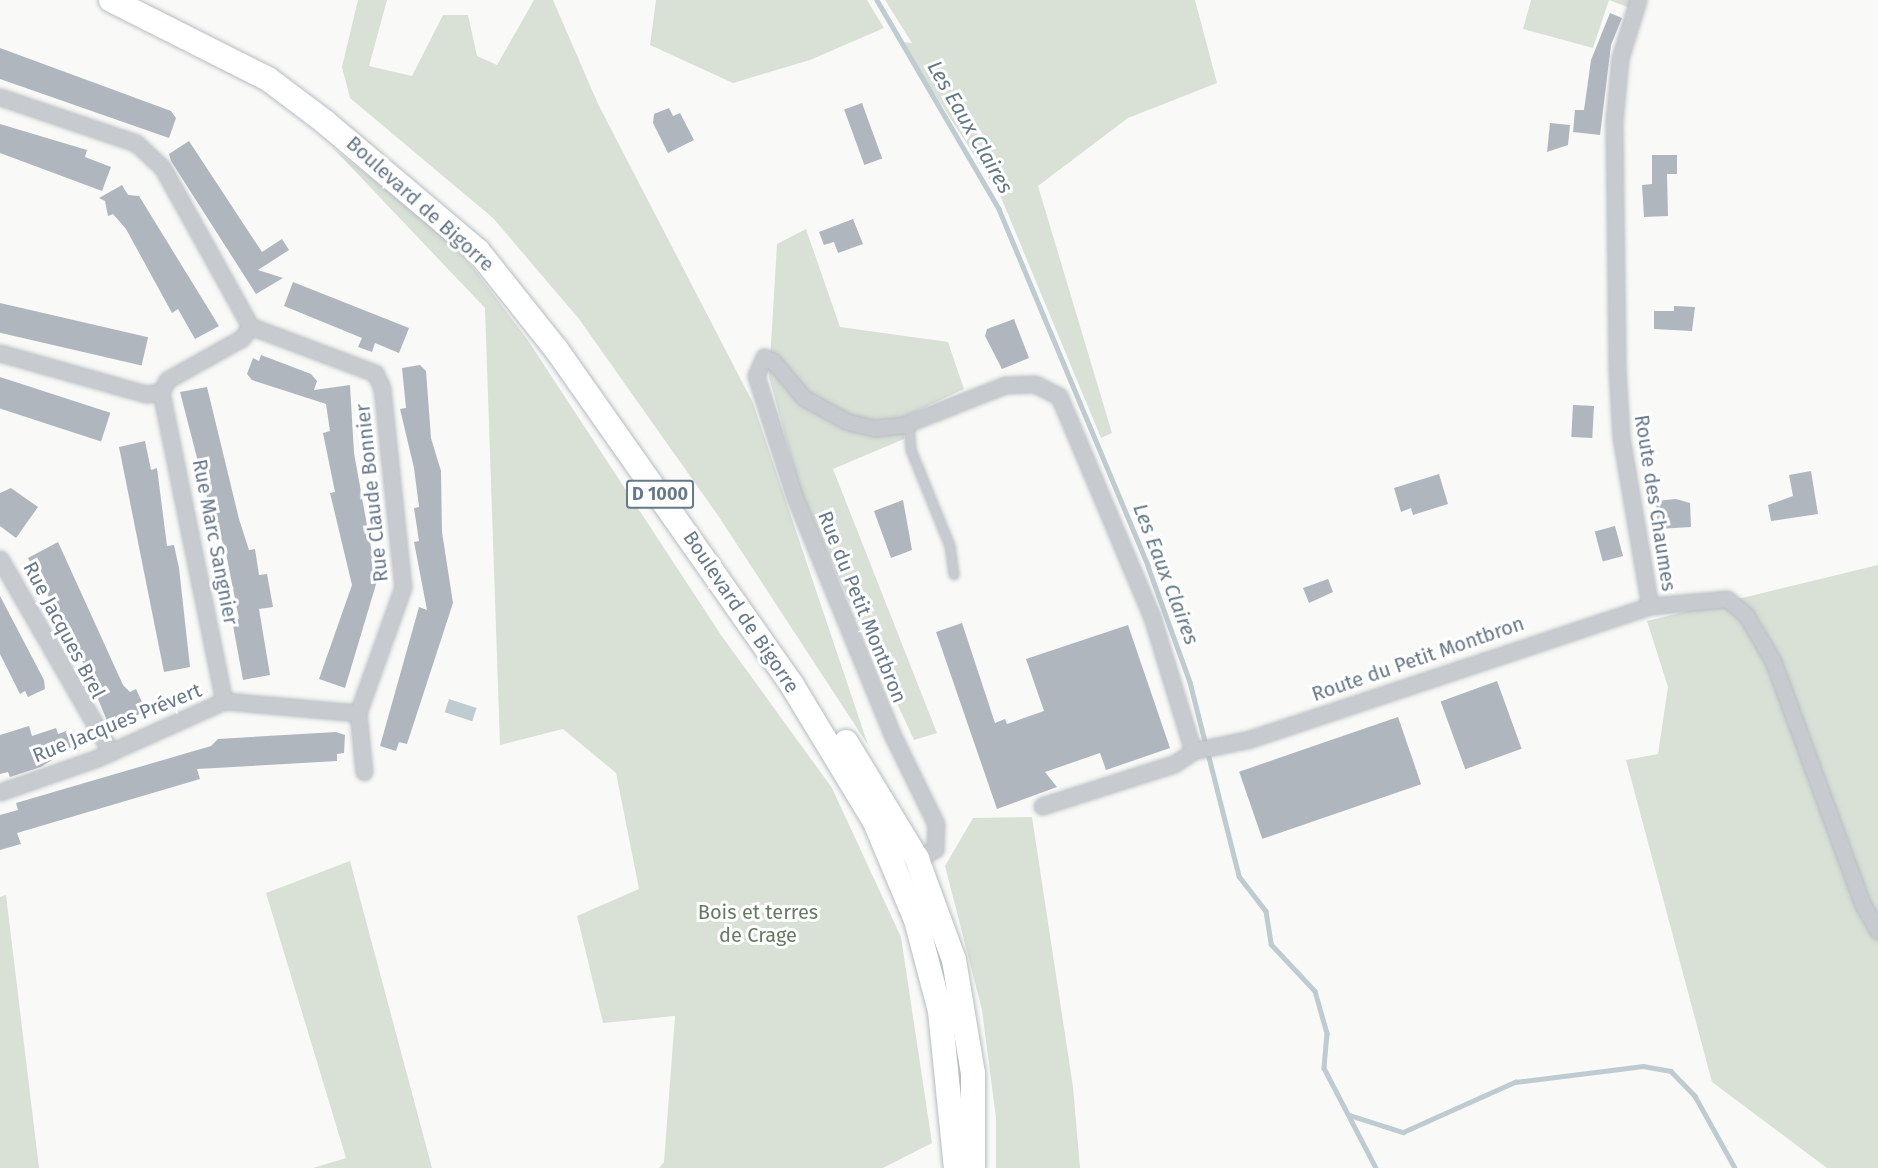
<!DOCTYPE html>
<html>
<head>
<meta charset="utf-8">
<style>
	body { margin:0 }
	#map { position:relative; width:1878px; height:1168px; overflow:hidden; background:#f9faf7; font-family:"Fira Sans",sans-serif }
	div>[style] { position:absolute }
	.green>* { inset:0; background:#d9e0d6 }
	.water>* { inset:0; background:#becbd0; transform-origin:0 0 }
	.stream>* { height:4.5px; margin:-2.25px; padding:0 2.25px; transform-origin:2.25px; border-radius:2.25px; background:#becbd0 }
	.building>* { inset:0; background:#afb6be; transform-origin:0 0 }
	.roads { filter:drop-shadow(0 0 2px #b7bcc1) drop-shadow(0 0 2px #b7bcc1) }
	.service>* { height:8px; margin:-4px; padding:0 4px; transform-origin:4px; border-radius:4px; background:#c7cbcf }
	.minor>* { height:15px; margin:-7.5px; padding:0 7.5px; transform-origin:7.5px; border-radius:7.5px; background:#c7cbcf }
	.primary>* { height:24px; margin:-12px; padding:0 12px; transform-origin:12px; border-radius:12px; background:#fff }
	span { translate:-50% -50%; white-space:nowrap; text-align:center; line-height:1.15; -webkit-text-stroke:6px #fff; paint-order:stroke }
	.shield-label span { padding:2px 4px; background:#fff; border:2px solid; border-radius:4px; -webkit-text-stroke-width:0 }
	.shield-label { font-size:18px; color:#66788b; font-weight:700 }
	.street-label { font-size:20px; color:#66788b }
	.park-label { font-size:20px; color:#657b61 }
	.water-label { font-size:21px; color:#627a86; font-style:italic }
</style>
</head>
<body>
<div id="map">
	<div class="green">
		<i style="clip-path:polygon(358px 0,387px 0,369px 66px,412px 76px,443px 15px,468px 15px,477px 56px,497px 65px,534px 0,553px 0,598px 104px,753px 403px,868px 745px,719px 517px,579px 319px,493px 218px,350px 98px,342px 67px)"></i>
		<i style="clip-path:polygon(656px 0,867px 0,884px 28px,810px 60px,733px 83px,650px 45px)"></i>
		<i style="clip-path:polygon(885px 0,1195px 0,1217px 83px,1128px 118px,1038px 186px,1112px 433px,1101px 438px,1000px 195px,901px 42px,912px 43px)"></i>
		<i style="clip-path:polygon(1531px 0,1633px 0,1630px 8px,1609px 0,1593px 48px,1523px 29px)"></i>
		<i style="clip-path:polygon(332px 147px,456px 245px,527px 339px,721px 635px,832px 788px,901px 937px,932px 1143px,883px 1168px,659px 1168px,664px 1162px,675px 1016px,603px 1023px,577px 916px,639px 889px,616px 773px,563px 729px,500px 745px,485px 308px)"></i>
		<i style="clip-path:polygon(806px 229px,840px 327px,948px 342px,964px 389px,904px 417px,904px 439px,833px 469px,937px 733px,914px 740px,804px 504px,769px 377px,777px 244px)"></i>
		<i style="clip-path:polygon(1878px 565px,1878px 1168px,1827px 1168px,1712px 1082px,1626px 760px,1658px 754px,1668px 687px,1647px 621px)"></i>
		<i style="clip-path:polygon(1032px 817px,1073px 1087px,1080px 1168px,996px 1168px,996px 1118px,982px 1010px,945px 866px,973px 818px)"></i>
		<i style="clip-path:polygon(350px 861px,432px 1168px,313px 1168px,346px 1158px,266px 893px)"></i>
		<i style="clip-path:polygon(6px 895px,39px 1168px,0 1168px,0 897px)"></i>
	</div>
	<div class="water">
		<i style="left:449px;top:699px;width:29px;height:14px;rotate:18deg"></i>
	</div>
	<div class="stream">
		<i style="left:877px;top:0;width:242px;rotate:59.7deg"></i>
		<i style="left:999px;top:209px;width:387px;rotate:67.3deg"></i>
		<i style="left:1148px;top:566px;width:123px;rotate:70.1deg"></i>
		<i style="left:1190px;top:682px;width:200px;rotate:75.8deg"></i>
		<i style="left:1239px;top:876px;width:44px;rotate:52.4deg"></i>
		<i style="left:1266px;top:911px;width:33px;rotate:81deg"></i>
		<i style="left:1271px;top:944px;width:64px;rotate:46.9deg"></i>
		<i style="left:1315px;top:991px;width:44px;rotate:74.1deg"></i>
		<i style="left:1327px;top:1033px;width:35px;rotate:95deg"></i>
		<i style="left:1324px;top:1068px;width:113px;rotate:62.5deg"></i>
		<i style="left:1349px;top:1115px;width:57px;rotate:17.5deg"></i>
		<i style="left:1403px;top:1132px;width:123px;rotate:-24.1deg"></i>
		<i style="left:1515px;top:1082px;width:129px;rotate:-7.1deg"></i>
		<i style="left:1643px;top:1066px;width:28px;rotate:10deg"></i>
		<i style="left:1671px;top:1071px;width:35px;rotate:46deg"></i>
		<i style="left:1695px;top:1096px;width:82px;rotate:60.9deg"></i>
	</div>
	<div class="building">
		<i style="clip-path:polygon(1610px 13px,1622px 18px,1611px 45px,1600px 135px,1573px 132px,1575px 110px,1584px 110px,1591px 60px)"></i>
		<i style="clip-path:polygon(0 48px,171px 111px,176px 118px,169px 138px,0 79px)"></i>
		<i style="left:862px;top:103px;width:59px;height:19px;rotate:70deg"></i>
		<i style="clip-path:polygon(669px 108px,673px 116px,680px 113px,694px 140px,668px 153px,653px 123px,654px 114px)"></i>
		<i style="clip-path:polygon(1550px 123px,1570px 125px,1568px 145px,1547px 152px)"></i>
		<i style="clip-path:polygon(0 124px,87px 150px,85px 157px,111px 167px,102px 191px,0 153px)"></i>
		<i style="clip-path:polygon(189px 141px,262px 252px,282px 239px,289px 250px,258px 270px,283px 278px,256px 294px,171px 161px,169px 154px)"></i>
		<i style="clip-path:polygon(1652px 155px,1677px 155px,1677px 174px,1667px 174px,1668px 216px,1644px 217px,1642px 185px,1652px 184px)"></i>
		<i style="clip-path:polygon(122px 185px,128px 195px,139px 196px,219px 326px,195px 339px,178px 309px,172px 313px,126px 229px,113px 214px,108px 216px,105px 201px,99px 198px)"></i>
		<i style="clip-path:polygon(853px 219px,863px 244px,838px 253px,834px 242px,824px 245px,819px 232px)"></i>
		<i style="clip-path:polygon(293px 282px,409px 328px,399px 353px,375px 343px,372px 352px,358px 347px,362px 338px,284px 306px)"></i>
		<i style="left:0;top:303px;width:152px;height:29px;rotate:13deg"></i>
		<i style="clip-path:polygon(1674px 306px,1695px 307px,1692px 331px,1654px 329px,1654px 311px,1674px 311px)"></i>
		<i style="clip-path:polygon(1014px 319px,1029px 358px,1002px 369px,985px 336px,987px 329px)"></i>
		<i style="clip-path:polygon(261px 355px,311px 374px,317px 381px,314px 390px,350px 385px,354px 453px,377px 581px,345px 688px,319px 679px,352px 585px,330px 493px,335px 492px,323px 433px,330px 431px,326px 404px,252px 380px,247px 374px,253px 358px,259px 361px)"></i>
		<i style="clip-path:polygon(420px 365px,426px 371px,431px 438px,441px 471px,442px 532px,453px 603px,407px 744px,399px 742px,396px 751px,380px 746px,419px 607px,427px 610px,414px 542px,419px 541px,414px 508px,419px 507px,414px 468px,400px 409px,406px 408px,402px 368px)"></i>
		<i style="left:0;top:377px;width:116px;height:30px;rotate:18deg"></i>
		<i style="clip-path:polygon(207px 387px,239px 519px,249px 550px,255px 549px,259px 575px,267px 574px,273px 607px,259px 609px,270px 675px,243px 680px,232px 620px,239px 619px,225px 548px,212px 516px,180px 392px)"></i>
		<i style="left:1573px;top:405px;width:21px;height:32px;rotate:3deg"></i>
		<i style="clip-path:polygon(145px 441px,151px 470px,157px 468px,167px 546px,174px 545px,179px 568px,190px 667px,164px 672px,119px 447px)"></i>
		<i style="clip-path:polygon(1811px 471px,1818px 514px,1771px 521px,1768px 505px,1793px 496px,1789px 475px)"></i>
		<i style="clip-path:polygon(1439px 474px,1448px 504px,1413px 515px,1411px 508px,1401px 512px,1394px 488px)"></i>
		<i style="clip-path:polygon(11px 488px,38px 507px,16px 538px,0 526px,0 493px)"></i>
		<i style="clip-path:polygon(1676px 499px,1690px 503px,1691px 527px,1658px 529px,1656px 501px)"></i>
		<i style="clip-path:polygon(903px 500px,912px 550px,891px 558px,874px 511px)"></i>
		<i style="left:1615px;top:526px;width:31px;height:21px;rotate:75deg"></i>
		<i style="clip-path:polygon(58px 542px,123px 685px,130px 692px,136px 689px,146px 711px,110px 728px,79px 653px,28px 558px)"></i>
		<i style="clip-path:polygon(1328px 579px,1333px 592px,1309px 603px,1303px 588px)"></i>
		<i style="clip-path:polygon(0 596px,44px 680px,45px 689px,28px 697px,25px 691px,20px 694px,0 654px)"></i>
		<i style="clip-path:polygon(962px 623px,995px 723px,1005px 719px,1007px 724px,1044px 711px,1026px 659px,1128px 625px,1170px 748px,1106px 770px,1100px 753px,1045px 772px,1057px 787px,997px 809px,936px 632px)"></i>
		<i style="left:1497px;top:681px;width:72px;height:60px;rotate:70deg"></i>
		<i style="left:1398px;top:717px;width:71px;height:168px;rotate:71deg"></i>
		<i style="clip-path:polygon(29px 726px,32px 736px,56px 728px,58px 734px,66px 731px,71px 748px,41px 767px,10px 777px,8px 772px,0 774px,0 735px)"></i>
		<i style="clip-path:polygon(336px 732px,345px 735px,344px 753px,337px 754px,337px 761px,197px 769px,200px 779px,17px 833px,21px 844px,0 850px,0 815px,18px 810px,16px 803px,211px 746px,218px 739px)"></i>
	</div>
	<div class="roads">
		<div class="service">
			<i style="left:909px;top:422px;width:28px;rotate:86deg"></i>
			<i style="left:911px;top:450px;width:104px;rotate:67.9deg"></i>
			<i style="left:950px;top:546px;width:29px;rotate:82deg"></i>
		</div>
		<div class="minor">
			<i style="left:1638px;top:0;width:61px;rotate:107.2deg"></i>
			<i style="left:1620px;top:58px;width:64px;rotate:95.4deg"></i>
			<i style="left:1614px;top:122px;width:247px;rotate:89.3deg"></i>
			<i style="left:1617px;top:369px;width:68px;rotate:86.6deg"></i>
			<i style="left:1621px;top:437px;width:171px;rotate:80.3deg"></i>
			<i style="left:1650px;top:606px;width:77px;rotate:-5.2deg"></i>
			<i style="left:1727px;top:599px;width:25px;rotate:40deg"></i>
			<i style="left:1746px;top:615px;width:53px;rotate:59.6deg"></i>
			<i style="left:1773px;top:661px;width:260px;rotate:69.8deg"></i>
			<i style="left:1863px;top:905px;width:30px;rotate:60deg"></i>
			<i style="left:0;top:97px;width:144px;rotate:18.7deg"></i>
			<i style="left:136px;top:143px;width:35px;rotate:43deg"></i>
			<i style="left:162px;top:167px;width:182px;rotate:61deg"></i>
			<i style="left:250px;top:326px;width:134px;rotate:20.6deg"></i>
			<i style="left:375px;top:373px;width:17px;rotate:65deg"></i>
			<i style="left:382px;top:388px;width:200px;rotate:84deg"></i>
			<i style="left:403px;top:587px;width:134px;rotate:109.7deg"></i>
			<i style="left:358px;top:713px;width:59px;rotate:84.2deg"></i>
			<i style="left:0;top:353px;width:152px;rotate:15.7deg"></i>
			<i style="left:146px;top:394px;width:15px;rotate:-8deg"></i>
			<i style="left:161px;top:392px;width:13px;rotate:-63deg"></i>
			<i style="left:167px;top:380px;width:86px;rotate:-29.2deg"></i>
			<i style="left:242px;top:338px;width:14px;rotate:-56deg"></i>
			<i style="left:161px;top:392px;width:315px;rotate:78.5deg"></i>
			<i style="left:0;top:559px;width:223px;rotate:60.1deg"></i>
			<i style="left:1193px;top:751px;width:58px;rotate:-11.9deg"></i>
			<i style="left:1250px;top:739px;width:422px;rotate:-18.4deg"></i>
			<i style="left:0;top:792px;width:101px;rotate:-19.2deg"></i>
			<i style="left:95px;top:759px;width:141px;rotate:-24.2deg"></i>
			<i style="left:224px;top:701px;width:135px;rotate:5.1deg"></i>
			<i style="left:1042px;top:806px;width:139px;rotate:-17.7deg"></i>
			<i style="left:1174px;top:764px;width:23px;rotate:-34deg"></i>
			<i style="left:917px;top:859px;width:21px;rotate:-29deg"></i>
			<i style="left:935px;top:849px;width:25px;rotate:-88deg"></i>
			<i style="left:936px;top:824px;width:100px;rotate:-116.1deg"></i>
			<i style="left:892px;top:734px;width:255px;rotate:-112.3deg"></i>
			<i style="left:795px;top:498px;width:128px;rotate:-107.7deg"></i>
			<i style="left:756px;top:376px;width:21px;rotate:-67deg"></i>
			<i style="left:764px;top:357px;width:10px;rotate:24deg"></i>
			<i style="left:773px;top:361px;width:48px;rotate:50deg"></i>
			<i style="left:804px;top:398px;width:50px;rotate:28.6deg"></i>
			<i style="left:848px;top:422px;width:28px;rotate:13deg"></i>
			<i style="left:875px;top:428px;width:28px;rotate:-6deg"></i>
			<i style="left:903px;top:425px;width:110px;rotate:-21.4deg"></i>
			<i style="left:1005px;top:385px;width:30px;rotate:-2deg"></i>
			<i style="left:1035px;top:384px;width:27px;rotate:27deg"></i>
			<i style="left:1059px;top:396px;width:240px;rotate:67.2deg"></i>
			<i style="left:1152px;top:617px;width:140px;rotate:73deg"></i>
		</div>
		<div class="primary">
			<i style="left:111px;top:0;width:176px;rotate:26.7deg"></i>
			<i style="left:268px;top:79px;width:71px;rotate:37deg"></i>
			<i style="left:325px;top:122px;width:200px;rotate:40.1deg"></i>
			<i style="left:478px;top:251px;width:125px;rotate:51.5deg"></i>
			<i style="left:556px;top:349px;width:411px;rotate:54.9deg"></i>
			<i style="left:792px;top:685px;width:160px;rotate:58.8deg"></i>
			<i style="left:875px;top:822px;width:106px;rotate:67.3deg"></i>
			<i style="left:916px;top:920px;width:94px;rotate:75.2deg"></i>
			<i style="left:940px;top:1011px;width:158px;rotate:84.2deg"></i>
			<i style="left:846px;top:742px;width:137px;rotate:58.7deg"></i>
			<i style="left:917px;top:859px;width:108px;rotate:69.9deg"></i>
			<i style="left:954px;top:960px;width:115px;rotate:80.5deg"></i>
			<i style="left:973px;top:1073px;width:95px;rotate:90deg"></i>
		</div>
	</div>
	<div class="shield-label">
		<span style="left:660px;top:494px">D 1000</span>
	</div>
	<div class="street-label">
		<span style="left:420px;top:204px;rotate:42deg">Boulevard de Bigorre</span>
		<span style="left:372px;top:493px;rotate:-96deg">Rue Claude Bonnier</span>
		<span style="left:1655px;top:503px;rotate:81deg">Route des Chaumes</span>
		<span style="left:215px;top:542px;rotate:79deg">Rue Marc Sangnier</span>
		<span style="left:862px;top:607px;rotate:68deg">Rue du Petit Montbron</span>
		<span style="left:741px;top:612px;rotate:56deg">Boulevard de Bigorre</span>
		<span style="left:64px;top:630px;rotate:62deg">Rue Jacques Brel</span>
		<span style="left:1418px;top:659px;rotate:-19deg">Route du Petit Montbron</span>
		<span style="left:117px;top:723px;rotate:-22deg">Rue Jacques Prévert</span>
	</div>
	<div class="park-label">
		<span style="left:758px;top:924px">Bois et terres<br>de Crage</span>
	</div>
	<div class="water-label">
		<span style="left:970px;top:127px;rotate:60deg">Les Eaux Claires</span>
		<span style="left:1166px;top:574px;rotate:69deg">Les Eaux Claires</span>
	</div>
</div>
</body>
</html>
